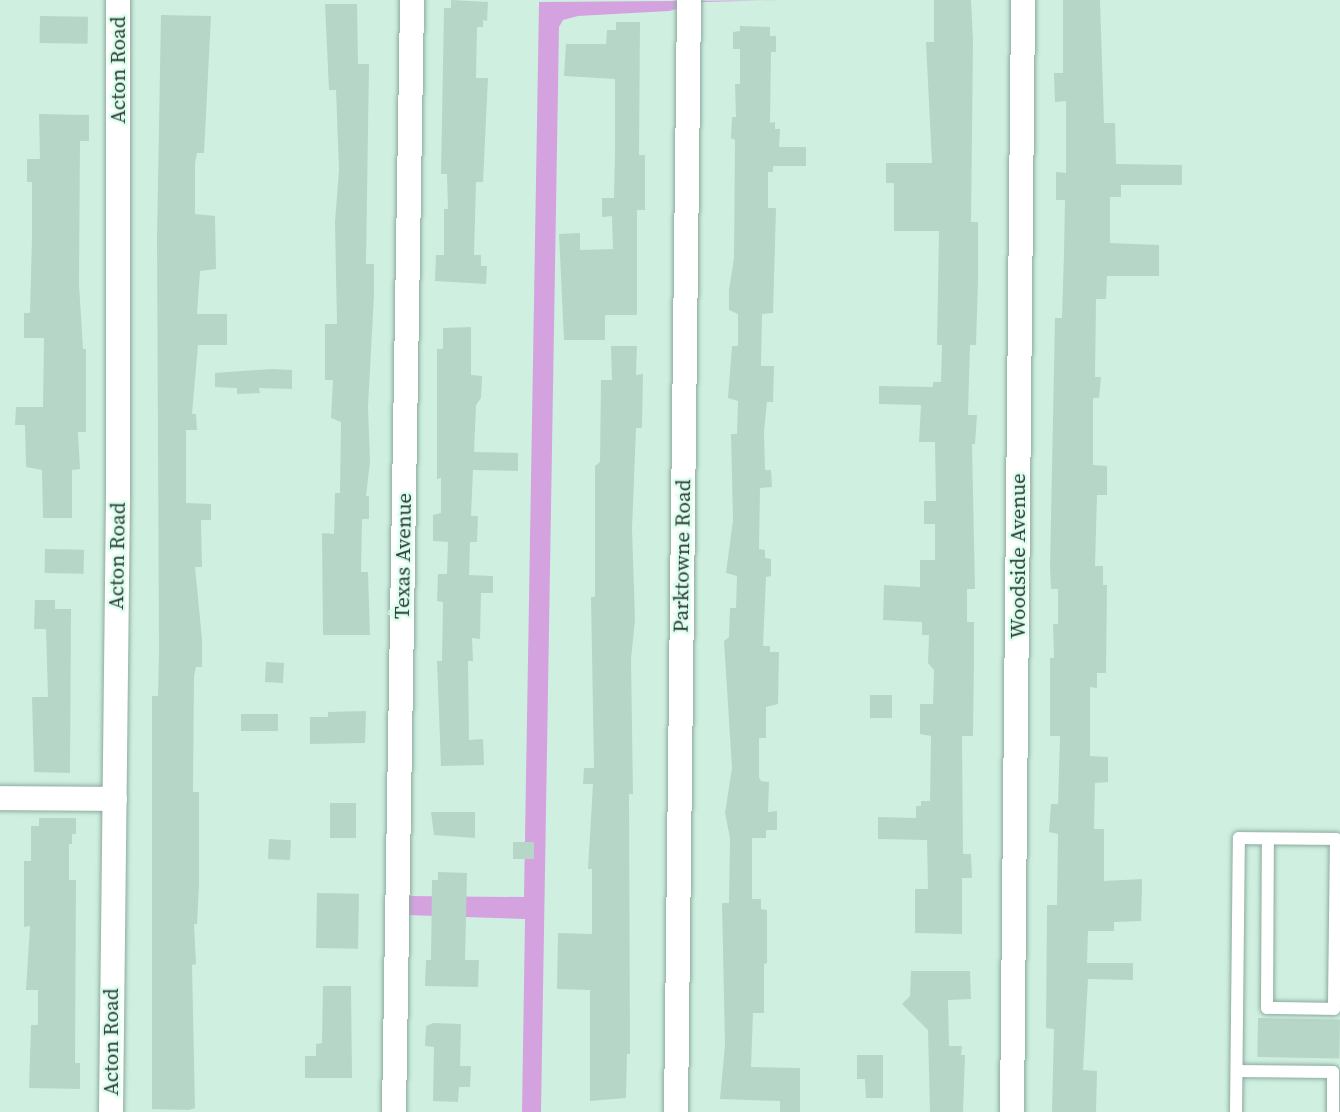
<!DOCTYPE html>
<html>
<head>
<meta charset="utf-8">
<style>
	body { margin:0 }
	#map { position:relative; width:1340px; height:1112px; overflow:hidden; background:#cff0e1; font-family:"Source Serif 4",serif }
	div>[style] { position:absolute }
	.green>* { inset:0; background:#d4a3df }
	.building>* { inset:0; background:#b6d6c8; transform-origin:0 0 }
	.roads { filter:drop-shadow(0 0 2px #8cab9d) drop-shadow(0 0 2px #8cab9d) }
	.lane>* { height:12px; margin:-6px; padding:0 6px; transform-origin:6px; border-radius:6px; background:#fff }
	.street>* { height:24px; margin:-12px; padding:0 12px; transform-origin:12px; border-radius:12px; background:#fff }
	span { translate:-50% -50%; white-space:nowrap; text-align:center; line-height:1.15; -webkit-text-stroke:5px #dcfeef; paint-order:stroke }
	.street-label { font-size:21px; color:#2c3933 }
</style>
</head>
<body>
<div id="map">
	<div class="green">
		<i style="clip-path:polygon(782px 0,704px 2px,669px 11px,578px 16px,563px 20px,559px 27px,541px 1112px,522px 1112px,525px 919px,406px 915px,406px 896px,524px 897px,539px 2px)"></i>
	</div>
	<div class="building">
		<i style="clip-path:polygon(451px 0,488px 2px,487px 21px,483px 20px,483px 27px,477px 27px,476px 78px,488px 78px,483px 182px,476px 182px,474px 255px,481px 255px,481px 266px,487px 266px,486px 284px,435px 281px,436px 255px,444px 255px,444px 209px,448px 209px,447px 174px,441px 174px,444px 8px,451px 8px)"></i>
		<i style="clip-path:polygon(934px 0,971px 0,973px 41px,971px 222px,978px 222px,978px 280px,976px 345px,970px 345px,968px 415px,977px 415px,975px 444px,972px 444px,975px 589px,967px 589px,967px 622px,974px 622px,974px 657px,973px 736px,962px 736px,963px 854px,971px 854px,972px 878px,962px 878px,962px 934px,915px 933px,915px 889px,928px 889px,927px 840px,878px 839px,878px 817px,916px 818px,916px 806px,921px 806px,921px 801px,930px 801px,931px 736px,920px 734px,920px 704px,933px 704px,934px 670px,928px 663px,929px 635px,922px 635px,922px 622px,883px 620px,884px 585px,920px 587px,920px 560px,935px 560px,935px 524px,924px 524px,924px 501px,936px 501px,935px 442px,919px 442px,921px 405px,879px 404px,879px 386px,933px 387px,933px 382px,941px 382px,942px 345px,937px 345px,939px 231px,894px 231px,894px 183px,886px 183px,886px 163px,932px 163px,926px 42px,934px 42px)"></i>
		<i style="clip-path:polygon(1063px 0,1100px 0,1104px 123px,1115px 123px,1116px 164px,1182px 165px,1182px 185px,1121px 185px,1121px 197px,1110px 197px,1110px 243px,1159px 245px,1159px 276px,1107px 276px,1106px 299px,1096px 299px,1095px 377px,1101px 377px,1099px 398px,1093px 398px,1093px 465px,1107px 466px,1107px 495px,1097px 495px,1095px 566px,1103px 566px,1103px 585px,1107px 585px,1106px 673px,1097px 673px,1097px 688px,1090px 687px,1090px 756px,1108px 757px,1108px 782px,1095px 783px,1094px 829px,1104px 829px,1104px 881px,1142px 879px,1142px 888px,1141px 921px,1114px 922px,1114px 931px,1088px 931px,1087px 963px,1133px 963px,1133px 980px,1088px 979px,1083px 1070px,1097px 1071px,1096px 1112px,1052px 1112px,1054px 1029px,1046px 1028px,1047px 905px,1057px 905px,1058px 834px,1049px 832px,1051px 804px,1058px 804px,1060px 736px,1050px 736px,1050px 658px,1054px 658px,1053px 624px,1058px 624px,1058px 589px,1051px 589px,1050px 568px,1055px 318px,1062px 318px,1064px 253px,1065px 200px,1056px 200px,1056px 172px,1066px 173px,1066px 101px,1055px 102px,1054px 73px,1063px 73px)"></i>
		<i style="clip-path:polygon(325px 4px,357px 4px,358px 64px,369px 64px,366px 264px,374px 264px,374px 295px,368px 406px,370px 462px,366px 496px,369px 496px,369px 519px,362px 519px,361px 572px,368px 572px,370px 635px,323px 635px,322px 533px,334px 534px,335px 493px,340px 493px,341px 422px,331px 418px,333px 380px,325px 380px,325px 324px,337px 324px,335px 222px,339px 170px,336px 90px,329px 90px)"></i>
		<i style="clip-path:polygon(161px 15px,211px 16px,204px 153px,197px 153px,195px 163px,195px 214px,215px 216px,216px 269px,200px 271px,197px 314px,227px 314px,227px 345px,198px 345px,192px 414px,196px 414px,197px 430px,186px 430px,186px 503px,211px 504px,211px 520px,201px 520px,202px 567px,195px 567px,202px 639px,202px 667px,196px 667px,194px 676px,193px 792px,199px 792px,199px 885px,197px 924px,194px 924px,196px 964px,192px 965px,195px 1108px,189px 1110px,152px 1109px,152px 696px,158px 696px,159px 651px,157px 238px)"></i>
		<i style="left:40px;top:16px;width:48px;height:27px;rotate:1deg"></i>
		<i style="clip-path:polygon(616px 22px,640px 22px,639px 155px,645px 155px,645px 210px,637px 210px,637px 315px,605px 315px,605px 340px,564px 340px,559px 234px,580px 233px,580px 250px,613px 249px,612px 216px,602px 217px,602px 198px,614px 198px,615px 152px,615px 79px,564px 76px,566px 44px,606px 44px,607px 30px,616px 30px)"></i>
		<i style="clip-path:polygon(740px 26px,770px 27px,770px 36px,776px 36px,776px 52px,771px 52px,770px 123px,775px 122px,775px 129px,780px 129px,779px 147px,806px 147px,806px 166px,773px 166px,773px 172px,768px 172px,768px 208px,776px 208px,773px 313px,762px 314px,761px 366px,774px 366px,773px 402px,767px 402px,764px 432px,765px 470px,771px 470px,772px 487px,760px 488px,759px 549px,765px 550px,765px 558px,771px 559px,771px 576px,766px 577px,763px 646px,770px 646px,770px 652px,779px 652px,778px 704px,766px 707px,766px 738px,759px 738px,759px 777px,761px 781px,769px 782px,768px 812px,777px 811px,777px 830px,766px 830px,766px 838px,752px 838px,752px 899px,761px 899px,761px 909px,767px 910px,767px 963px,764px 964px,764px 1013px,753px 1013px,751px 1067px,800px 1068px,800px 1112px,780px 1112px,780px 1101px,720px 1099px,725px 1045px,722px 903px,729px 903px,730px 838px,725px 813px,732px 768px,724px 641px,729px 637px,730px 608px,736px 608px,737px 576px,726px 573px,733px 520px,731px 434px,737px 434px,738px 401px,728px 398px,732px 346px,738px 346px,738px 314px,729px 310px,729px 290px,734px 258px,735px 140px,731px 138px,732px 117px,736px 117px,735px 84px,740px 84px,740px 49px,733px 49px,733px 32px,740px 31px)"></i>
		<i style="clip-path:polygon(39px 114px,89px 115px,89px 141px,80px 141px,79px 284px,83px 349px,86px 349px,86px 432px,78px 432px,80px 469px,72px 470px,72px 518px,43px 518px,42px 470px,26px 467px,25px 425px,15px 425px,16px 407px,43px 407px,44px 338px,24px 338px,24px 313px,30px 313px,32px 237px,32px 182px,27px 182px,27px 159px,40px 159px)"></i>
		<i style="clip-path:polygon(471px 327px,471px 375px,482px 376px,481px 398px,476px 405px,474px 452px,518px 453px,518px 471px,473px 470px,471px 516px,478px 516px,477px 542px,470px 542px,469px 575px,493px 576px,493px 593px,481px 593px,480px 639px,472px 638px,473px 661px,468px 661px,469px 740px,483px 739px,484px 765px,441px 766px,437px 661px,442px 661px,443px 602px,437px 601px,438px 574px,447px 574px,448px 542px,433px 541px,433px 515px,441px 513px,441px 478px,437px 479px,437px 349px,443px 349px,443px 328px)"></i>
		<i style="clip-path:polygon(611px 346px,637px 346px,636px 375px,643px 374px,642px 428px,636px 428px,632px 529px,635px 620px,631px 659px,633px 794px,629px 794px,630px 1054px,627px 1054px,626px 1098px,590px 1101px,590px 990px,557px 989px,558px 933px,592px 934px,592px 869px,588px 869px,593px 784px,583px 784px,584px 768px,594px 768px,591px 597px,595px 597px,595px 466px,600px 462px,601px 380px,612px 380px)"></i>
		<i style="clip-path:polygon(272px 369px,292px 370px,292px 389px,259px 388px,260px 393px,237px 394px,237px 388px,215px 387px,215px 373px)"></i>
		<i style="left:45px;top:549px;width:39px;height:24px;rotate:1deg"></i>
		<i style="clip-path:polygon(35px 600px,55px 600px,55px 609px,71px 609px,70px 773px,34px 772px,32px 697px,48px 697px,46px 629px,34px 629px)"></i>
		<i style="left:266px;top:662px;width:18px;height:20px;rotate:3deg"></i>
		<i style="left:870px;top:695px;width:22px;height:23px"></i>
		<i style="clip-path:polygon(366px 711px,365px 743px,310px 744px,310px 717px,328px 717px,328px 712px)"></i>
		<i style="left:241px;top:714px;width:37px;height:17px"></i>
		<i style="left:330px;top:803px;width:26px;height:35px"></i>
		<i style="clip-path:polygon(431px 812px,475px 812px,475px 838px,434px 835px)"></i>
		<i style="clip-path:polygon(39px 818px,76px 818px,76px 834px,72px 834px,72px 844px,69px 844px,69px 880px,76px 880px,75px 1063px,80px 1063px,80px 1089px,29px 1088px,31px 1025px,38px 1025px,38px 990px,26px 990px,30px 926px,24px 927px,24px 861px,31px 861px,31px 826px,39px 826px)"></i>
		<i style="left:269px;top:839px;width:22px;height:20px;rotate:3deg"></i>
		<i style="left:513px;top:842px;width:21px;height:17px"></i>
		<i style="clip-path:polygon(438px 872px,467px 873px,465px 960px,479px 960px,478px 987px,425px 986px,426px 960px,431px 960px,432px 880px,438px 880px)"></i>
		<i style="left:317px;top:893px;width:42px;height:55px;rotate:1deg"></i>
		<i style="clip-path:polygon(911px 971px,970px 971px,971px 999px,948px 1000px,949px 1046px,962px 1046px,961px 1055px,965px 1055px,963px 1112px,930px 1112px,928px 1030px,902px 1004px,910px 996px)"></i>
		<i style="clip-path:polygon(323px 986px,351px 986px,352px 1078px,305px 1078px,305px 1056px,316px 1056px,316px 1044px,322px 1043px)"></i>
		<i style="left:1258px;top:1018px;width:82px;height:39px;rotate:1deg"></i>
		<i style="clip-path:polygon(433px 1023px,461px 1024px,460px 1066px,471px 1066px,470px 1087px,459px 1087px,458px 1102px,433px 1101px,434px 1047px,425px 1046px,426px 1026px)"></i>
		<i style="clip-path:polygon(857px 1055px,883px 1055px,883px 1098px,866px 1098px,865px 1079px,857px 1079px)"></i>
	</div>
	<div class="roads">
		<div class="lane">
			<i style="left:1237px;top:1071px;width:96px;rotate:0.6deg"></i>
			<i style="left:1333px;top:1072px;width:40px;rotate:90deg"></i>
			<i style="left:1236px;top:1112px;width:274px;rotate:-89.4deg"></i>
			<i style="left:1239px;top:838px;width:97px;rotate:0.6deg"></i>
			<i style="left:1336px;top:839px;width:170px;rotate:90.7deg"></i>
			<i style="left:1334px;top:1009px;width:67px;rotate:-179.1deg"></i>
			<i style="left:1267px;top:1008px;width:169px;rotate:-89.7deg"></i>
		</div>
		<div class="street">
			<i style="left:0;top:798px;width:115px;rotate:0.5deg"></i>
			<i style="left:111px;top:1112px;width:616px;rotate:-89.35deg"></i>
			<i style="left:118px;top:496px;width:496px;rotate:-90deg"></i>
			<i style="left:394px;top:1112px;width:1112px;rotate:-89.07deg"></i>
			<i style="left:676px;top:1112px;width:1112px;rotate:-89.33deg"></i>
			<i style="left:1012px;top:1112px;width:1112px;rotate:-89.43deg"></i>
		</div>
	</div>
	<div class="street-label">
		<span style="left:118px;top:70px;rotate:-90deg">Acton Road</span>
		<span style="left:117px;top:556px;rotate:-89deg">Acton Road</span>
		<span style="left:403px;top:556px;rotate:-89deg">Texas Avenue</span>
		<span style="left:682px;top:556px;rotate:-89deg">Parktowne Road</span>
		<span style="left:1018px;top:556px;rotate:-90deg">Woodside Avenue</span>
		<span style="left:111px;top:1042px;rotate:-90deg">Acton Road</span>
	</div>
</div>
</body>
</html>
